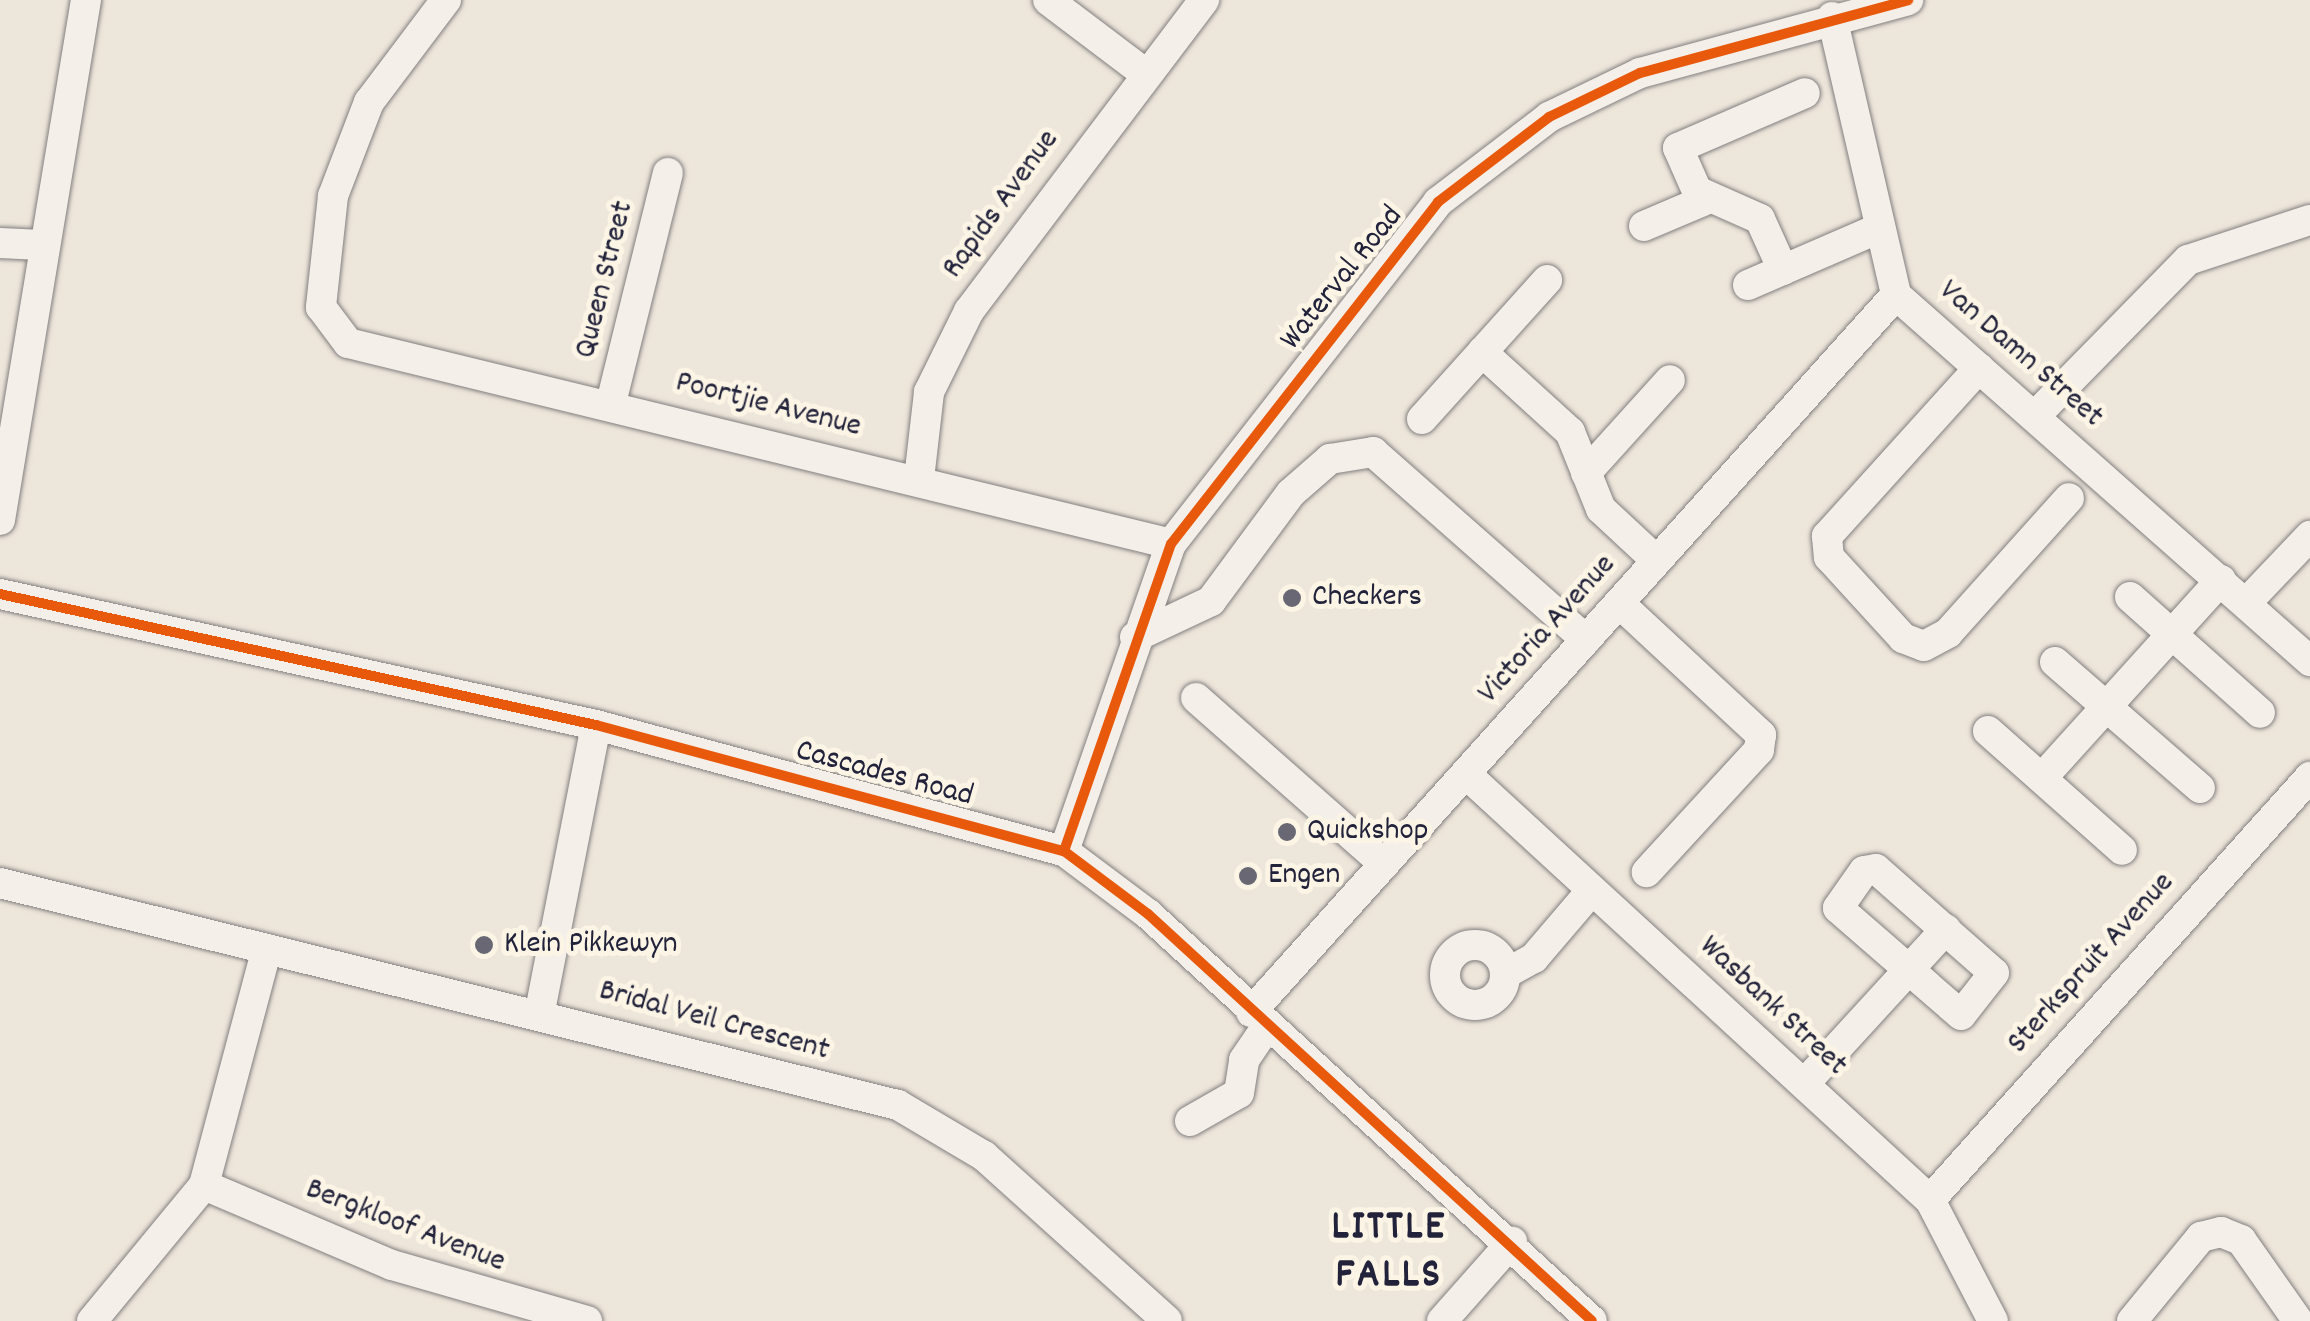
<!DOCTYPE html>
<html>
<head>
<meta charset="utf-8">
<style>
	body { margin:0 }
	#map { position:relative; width:2310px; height:1321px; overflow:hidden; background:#ede6db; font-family:Dekko,sans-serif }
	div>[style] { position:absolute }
	.roads { filter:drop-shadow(0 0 2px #827f7f) drop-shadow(0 0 2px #827f7f) }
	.minor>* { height:30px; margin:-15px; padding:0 15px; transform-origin:15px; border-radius:15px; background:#f4f0e9 }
	.minor>.ring { margin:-15px; padding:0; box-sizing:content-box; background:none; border:30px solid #f4f0e9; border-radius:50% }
	.cycleway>* { height:10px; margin:-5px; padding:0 5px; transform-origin:5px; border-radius:5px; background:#e8590c }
	.dots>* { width:28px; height:28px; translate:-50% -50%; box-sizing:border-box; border:5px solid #fcf5e5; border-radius:50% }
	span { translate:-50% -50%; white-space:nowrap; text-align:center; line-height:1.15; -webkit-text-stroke:10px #fcf5e5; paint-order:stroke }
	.street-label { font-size:32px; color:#22223b }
	.poi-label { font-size:32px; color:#22223b }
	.left { translate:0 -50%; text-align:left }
	.district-label { font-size:42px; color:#22223b; font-weight:700; letter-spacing:2.5px }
</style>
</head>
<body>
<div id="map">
	<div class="roads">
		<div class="minor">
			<i style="left:446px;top:0;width:128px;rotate:127deg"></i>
			<i style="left:369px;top:102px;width:101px;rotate:111deg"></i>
			<i style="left:333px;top:196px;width:112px;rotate:96.2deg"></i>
			<i style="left:321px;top:307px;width:45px;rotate:53.1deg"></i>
			<i style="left:348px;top:343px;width:847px;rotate:13.72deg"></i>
			<i style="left:1048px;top:0;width:118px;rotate:37.1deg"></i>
			<i style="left:1832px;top:17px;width:285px;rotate:77deg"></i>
			<i style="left:1896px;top:295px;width:553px;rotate:41.48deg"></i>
			<i style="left:1644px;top:226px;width:72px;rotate:-23deg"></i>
			<i style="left:0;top:243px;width:42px;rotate:2.7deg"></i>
			<i style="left:1783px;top:270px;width:56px;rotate:-114.3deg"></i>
			<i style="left:1760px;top:219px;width:69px;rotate:-156deg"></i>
			<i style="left:1697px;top:191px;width:47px;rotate:-113.8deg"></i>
			<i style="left:1678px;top:148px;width:138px;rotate:-23.4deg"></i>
			<i style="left:1748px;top:285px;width:144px;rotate:-23.4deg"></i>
			<i style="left:1482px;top:352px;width:119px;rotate:42.3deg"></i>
			<i style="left:1570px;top:432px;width:83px;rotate:68.1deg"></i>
			<i style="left:1601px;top:509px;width:76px;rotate:42.9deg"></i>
			<i style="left:1979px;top:368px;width:227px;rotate:132.1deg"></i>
			<i style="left:1827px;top:536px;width:21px;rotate:85deg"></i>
			<i style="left:1829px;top:557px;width:110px;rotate:47.6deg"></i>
			<i style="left:1903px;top:638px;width:22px;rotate:21deg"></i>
			<i style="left:1924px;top:646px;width:27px;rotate:-28deg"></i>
			<i style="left:1948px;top:633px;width:181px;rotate:-48.1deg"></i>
			<i style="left:611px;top:403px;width:237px;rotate:-76.1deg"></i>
			<i style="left:2037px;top:414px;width:216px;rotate:-45.6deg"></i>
			<i style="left:2188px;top:260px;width:128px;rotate:-18.2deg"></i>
			<i style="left:1422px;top:419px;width:187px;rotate:-48deg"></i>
			<i style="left:1586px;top:473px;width:125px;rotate:-47.9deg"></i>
			<i style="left:919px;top:479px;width:88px;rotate:-83.4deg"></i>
			<i style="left:929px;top:392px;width:90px;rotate:-63.7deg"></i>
			<i style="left:969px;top:311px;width:390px;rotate:-52.9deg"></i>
			<i style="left:0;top:520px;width:527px;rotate:-80.61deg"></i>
			<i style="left:0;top:594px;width:610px;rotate:12.4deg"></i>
			<i style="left:596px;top:725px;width:485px;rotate:15.1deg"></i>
			<i style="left:1064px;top:851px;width:105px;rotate:36.9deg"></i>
			<i style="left:1148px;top:914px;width:602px;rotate:42.51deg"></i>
			<i style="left:2130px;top:597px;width:174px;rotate:41.7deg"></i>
			<i style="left:2248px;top:601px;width:90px;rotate:-46.4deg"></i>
			<i style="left:1619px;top:603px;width:194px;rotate:42.9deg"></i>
			<i style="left:1761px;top:735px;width:15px;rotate:98deg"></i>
			<i style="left:1759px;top:750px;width:166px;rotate:132.6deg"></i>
			<i style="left:1135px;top:637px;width:84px;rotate:-25.3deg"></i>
			<i style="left:1211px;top:601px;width:134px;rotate:-53.5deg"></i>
			<i style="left:1291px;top:493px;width:52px;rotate:-41.1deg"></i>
			<i style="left:1330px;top:459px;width:44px;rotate:-9.2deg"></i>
			<i style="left:1373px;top:452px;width:284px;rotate:41.4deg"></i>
			<i style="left:2055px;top:662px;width:192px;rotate:41deg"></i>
			<i style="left:1196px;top:698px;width:251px;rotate:41.4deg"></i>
			<i style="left:1988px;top:731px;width:179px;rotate:41.6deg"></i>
			<i style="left:1466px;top:774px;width:630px;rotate:42.56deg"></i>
			<i style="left:1930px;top:1200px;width:136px;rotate:62.5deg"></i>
			<i style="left:2042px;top:778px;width:267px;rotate:-47.9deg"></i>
			<i style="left:1064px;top:851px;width:325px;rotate:-70.8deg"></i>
			<i style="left:1171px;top:544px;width:434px;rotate:-52deg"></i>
			<i style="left:1438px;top:202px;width:140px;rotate:-37.4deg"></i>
			<i style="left:1549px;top:117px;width:101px;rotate:-25.8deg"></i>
			<i style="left:1640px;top:73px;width:278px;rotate:-15.2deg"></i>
			<i style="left:1876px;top:869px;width:157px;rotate:41.4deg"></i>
			<i style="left:1994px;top:973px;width:53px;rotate:128.2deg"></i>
			<i style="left:1961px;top:1015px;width:163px;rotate:-139deg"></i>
			<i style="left:1838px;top:908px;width:45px;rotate:-54.9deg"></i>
			<i style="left:1864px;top:871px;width:12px;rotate:-9deg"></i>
			<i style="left:0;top:883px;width:925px;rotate:13.89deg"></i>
			<i style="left:898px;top:1105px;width:100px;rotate:30.7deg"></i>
			<i style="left:984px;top:1156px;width:246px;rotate:42deg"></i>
			<i class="ring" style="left:1445px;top:945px;width:30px;height:30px"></i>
			<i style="left:1505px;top:974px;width:33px;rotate:-29deg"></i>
			<i style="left:1534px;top:958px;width:89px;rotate:-49.5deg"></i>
			<i style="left:540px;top:1011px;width:291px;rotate:-78.9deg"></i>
			<i style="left:1251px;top:1012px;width:964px;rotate:-48.03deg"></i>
			<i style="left:1804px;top:1084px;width:210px;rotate:-47.5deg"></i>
			<i style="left:1190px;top:1121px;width:56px;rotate:-29.7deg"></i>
			<i style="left:1239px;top:1093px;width:33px;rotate:-81deg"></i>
			<i style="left:1244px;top:1060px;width:41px;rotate:-55.9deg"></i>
			<i style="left:204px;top:1185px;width:204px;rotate:23.1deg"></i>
			<i style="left:392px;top:1265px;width:203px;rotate:16deg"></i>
			<i style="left:1930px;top:1200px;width:569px;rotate:-48.07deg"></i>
			<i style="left:92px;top:1321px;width:176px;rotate:-50.5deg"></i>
			<i style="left:204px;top:1185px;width:244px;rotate:-75.1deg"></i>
			<i style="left:1442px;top:1321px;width:106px;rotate:-48.5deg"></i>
			<i style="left:2132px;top:1321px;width:109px;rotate:-50.6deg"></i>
			<i style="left:2201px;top:1237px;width:21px;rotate:-14deg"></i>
			<i style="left:2221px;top:1232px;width:22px;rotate:22deg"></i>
			<i style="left:2241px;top:1240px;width:99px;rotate:54.9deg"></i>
		</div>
	</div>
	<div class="cycleway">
		<i style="left:0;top:594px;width:610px;rotate:12.4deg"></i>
		<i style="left:596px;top:725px;width:485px;rotate:15.1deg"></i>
		<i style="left:1064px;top:851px;width:105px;rotate:36.9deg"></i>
		<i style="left:1148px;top:914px;width:602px;rotate:42.51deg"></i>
		<i style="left:1064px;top:851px;width:325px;rotate:-70.8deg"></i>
		<i style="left:1171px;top:544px;width:434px;rotate:-52deg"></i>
		<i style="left:1438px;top:202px;width:140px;rotate:-37.4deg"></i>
		<i style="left:1549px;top:117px;width:101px;rotate:-25.8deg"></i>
		<i style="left:1640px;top:73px;width:278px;rotate:-15.2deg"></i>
	</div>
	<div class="dots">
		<i style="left:1292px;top:598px;background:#696773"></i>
		<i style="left:1287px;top:832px;background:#696773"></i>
		<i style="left:1248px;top:876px;background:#696773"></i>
		<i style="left:484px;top:945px;background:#696773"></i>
	</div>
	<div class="street-label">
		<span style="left:1002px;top:205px;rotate:-54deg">Rapids Avenue</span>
		<span style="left:1343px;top:279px;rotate:-51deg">Waterval Road</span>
		<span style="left:606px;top:280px;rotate:-76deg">Queen Street</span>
		<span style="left:2020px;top:355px;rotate:41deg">Van Damn Street</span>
		<span style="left:768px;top:406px;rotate:14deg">Poortjie Avenue</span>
		<span style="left:1548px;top:630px;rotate:-48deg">Victoria Avenue</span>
		<span style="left:884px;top:775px;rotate:15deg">Cascades Road</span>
		<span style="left:2092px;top:964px;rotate:-48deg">Sterkspruit Avenue</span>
		<span style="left:1772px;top:1007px;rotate:43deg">Wasbank Street</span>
		<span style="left:714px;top:1022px;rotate:15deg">Bridal Veil Crescent</span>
		<span style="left:405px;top:1227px;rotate:21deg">Bergkloof Avenue</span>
	</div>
	<div class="poi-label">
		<span class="left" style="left:1312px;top:598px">Checkers</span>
		<span class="left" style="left:1307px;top:832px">Quickshop</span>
		<span class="left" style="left:1268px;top:876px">Engen</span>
		<span class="left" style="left:504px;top:945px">Klein Pikkewyn</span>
	</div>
	<div class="district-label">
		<span style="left:1389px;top:1253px">LITTLE<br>FALLS</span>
	</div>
</div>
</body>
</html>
